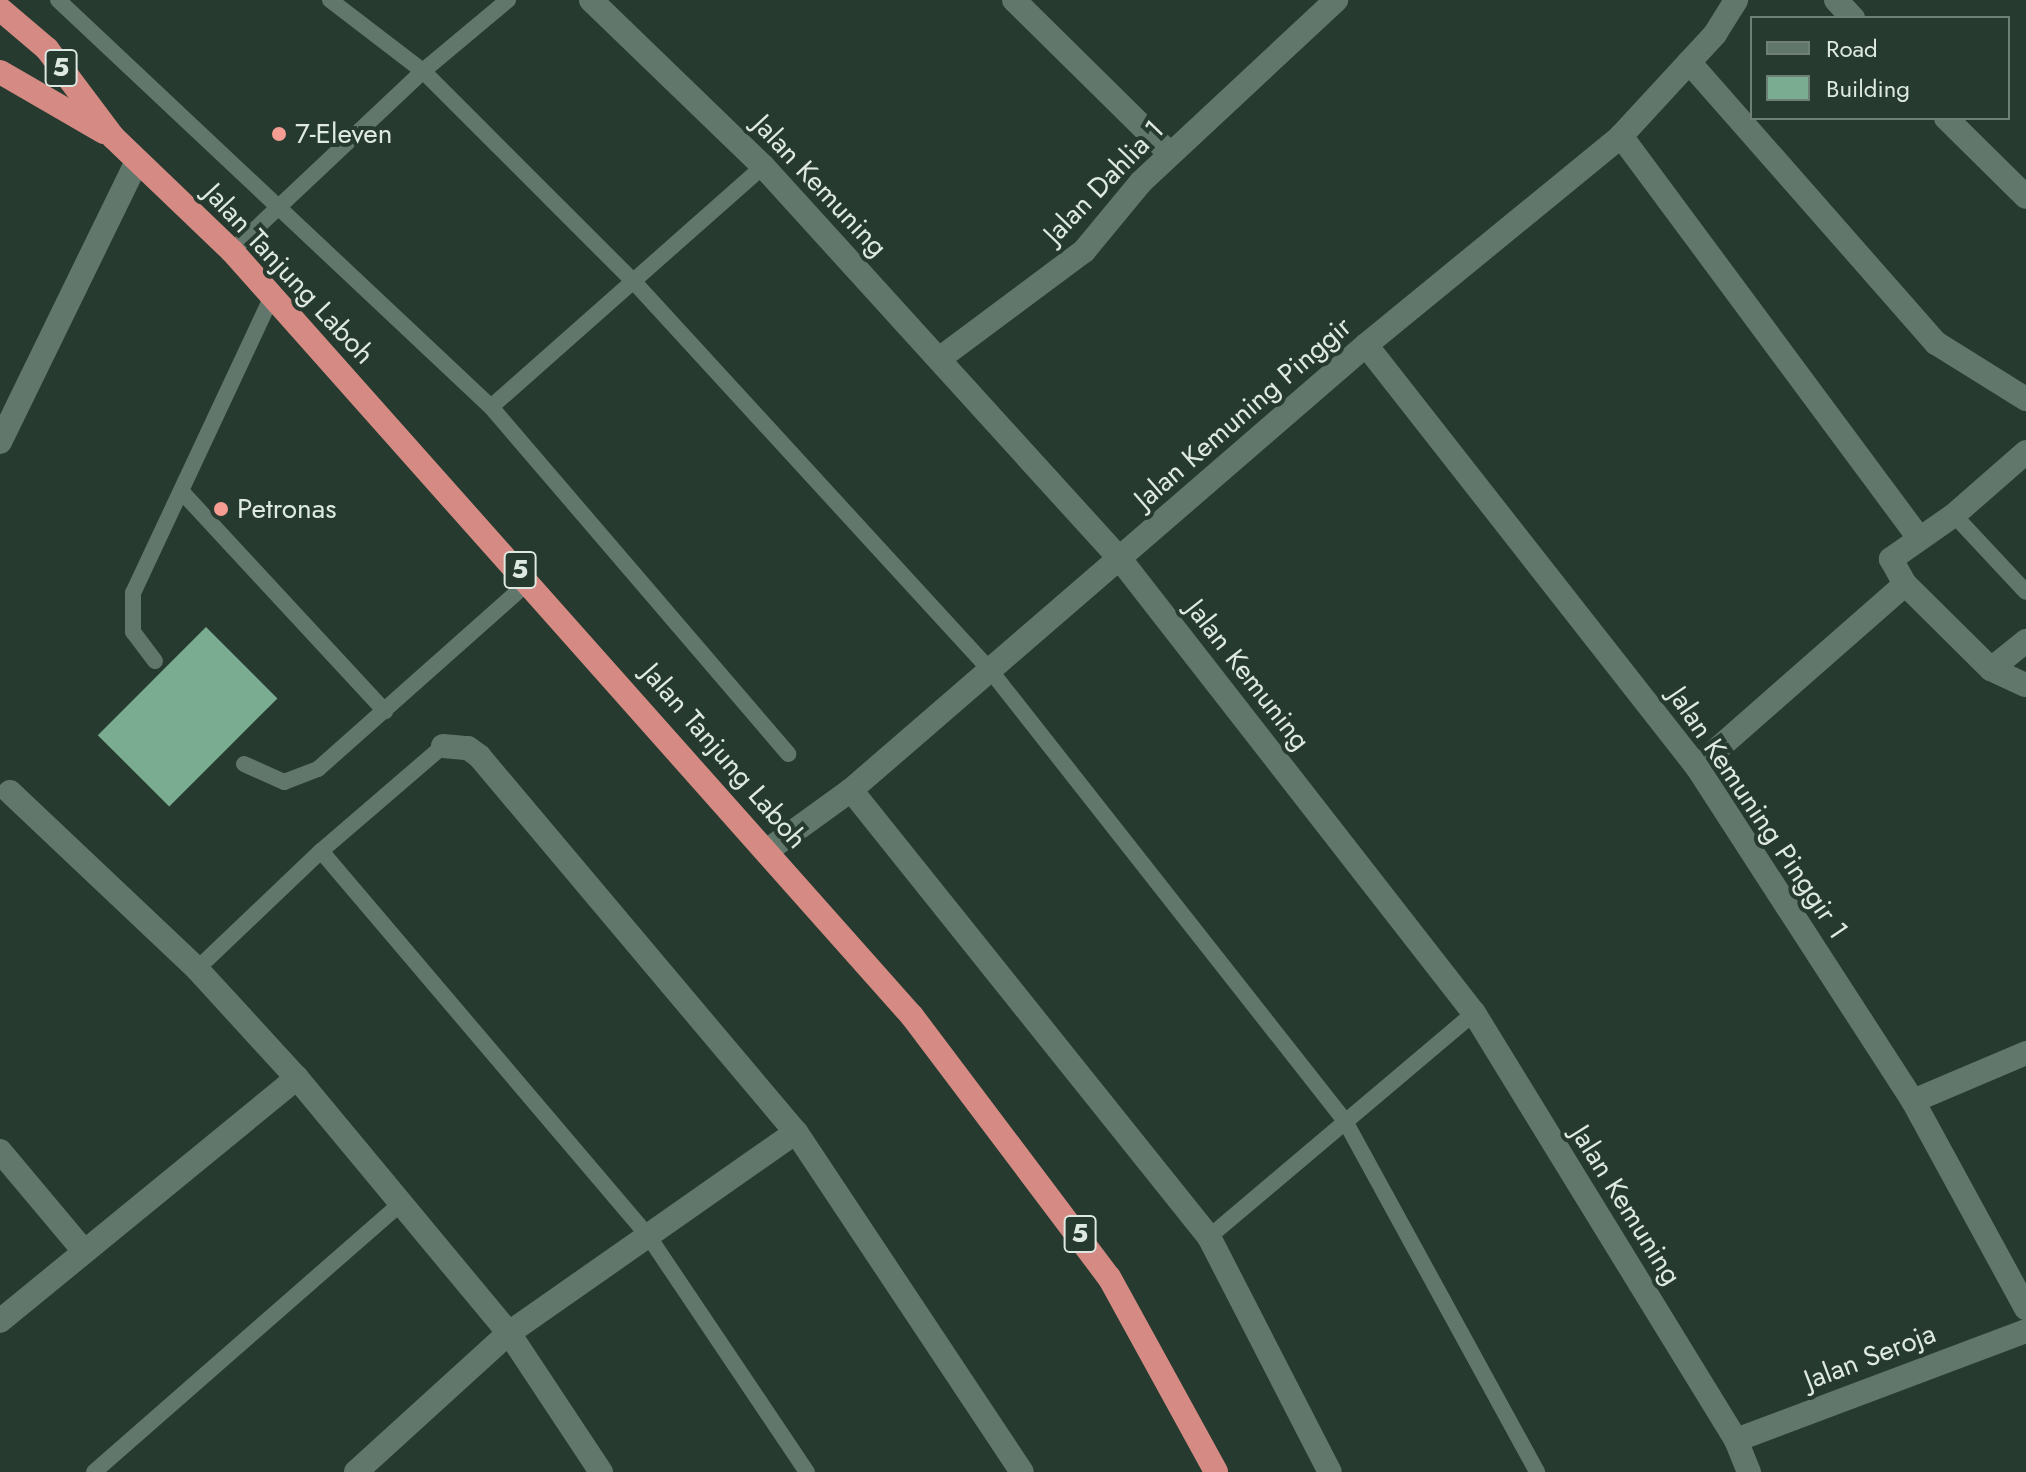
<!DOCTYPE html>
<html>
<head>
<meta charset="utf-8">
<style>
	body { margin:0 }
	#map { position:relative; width:2026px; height:1472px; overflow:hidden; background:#263a2f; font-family:Jost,sans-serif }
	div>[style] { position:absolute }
	.building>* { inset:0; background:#79ac90; transform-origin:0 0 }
	.lane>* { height:16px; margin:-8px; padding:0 8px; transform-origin:8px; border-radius:8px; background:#62776b }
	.street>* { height:24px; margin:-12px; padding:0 12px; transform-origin:12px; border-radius:12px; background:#62776b }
	.highway>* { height:24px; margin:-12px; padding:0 12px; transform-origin:12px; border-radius:12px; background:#d58b83 }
	.dots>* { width:22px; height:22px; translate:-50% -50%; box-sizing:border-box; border:4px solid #263a2f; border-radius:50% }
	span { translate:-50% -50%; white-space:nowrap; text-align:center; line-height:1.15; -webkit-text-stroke:8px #263a2f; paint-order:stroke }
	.shield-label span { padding:2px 6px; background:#263a2f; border:2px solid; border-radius:6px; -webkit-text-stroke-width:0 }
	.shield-label { font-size:26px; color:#dde9e2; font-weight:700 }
	.poi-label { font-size:28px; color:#dde9e2 }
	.left { translate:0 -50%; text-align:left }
	.street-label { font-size:28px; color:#dde9e2 }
	.legend { position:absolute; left:1750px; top:16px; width:260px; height:104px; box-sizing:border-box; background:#263a2f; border:2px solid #6f8077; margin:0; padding:10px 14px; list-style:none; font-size:24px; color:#dde9e2 }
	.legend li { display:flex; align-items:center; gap:16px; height:40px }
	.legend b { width:40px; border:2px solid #6f8077 }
</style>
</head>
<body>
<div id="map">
	<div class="building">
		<i style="left:206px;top:627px;width:101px;height:153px;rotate:45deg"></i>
	</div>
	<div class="lane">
		<i style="left:58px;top:0;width:594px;rotate:43.23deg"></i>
		<i style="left:491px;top:407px;width:457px;rotate:49.4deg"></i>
		<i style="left:330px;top:0;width:117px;rotate:37.4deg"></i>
		<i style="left:423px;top:71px;width:300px;rotate:45deg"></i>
		<i style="left:635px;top:283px;width:525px;rotate:47.47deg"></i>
		<i style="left:990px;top:670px;width:574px;rotate:51.79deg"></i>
		<i style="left:1345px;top:1121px;width:400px;rotate:61.3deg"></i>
		<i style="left:232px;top:251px;width:262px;rotate:-43.3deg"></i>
		<i style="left:423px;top:71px;width:111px;rotate:-39.9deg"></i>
		<i style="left:491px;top:407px;width:363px;rotate:-41.5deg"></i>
		<i style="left:182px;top:492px;width:299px;rotate:47.2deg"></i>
		<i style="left:1954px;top:515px;width:105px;rotate:46.9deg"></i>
		<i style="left:155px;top:661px;width:36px;rotate:-127deg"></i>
		<i style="left:133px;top:632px;width:39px;rotate:-90deg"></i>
		<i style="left:133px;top:593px;width:328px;rotate:-64.9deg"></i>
		<i style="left:244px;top:764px;width:44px;rotate:24.2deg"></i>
		<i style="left:284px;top:782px;width:36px;rotate:-21deg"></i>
		<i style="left:318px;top:769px;width:283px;rotate:-41.6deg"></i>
		<i style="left:321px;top:851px;width:507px;rotate:49.64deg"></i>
		<i style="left:649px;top:1237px;width:283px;rotate:56.1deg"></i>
		<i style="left:197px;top:969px;width:171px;rotate:-43.6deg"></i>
		<i style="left:321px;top:851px;width:161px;rotate:-40.7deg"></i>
		<i style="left:1209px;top:1237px;width:347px;rotate:-40.2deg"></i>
		<i style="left:94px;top:1472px;width:407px;rotate:-41.2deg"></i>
	</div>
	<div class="street">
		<i style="left:591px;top:0;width:239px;rotate:44deg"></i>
		<i style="left:763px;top:166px;width:531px;rotate:47.75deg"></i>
		<i style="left:1120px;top:559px;width:576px;rotate:52.06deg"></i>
		<i style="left:1474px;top:1013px;width:501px;rotate:58.47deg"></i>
		<i style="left:1736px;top:1440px;width:35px;rotate:68deg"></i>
		<i style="left:1014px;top:0;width:219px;rotate:44.6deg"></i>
		<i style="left:1836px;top:0;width:25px;rotate:47deg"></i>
		<i style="left:1689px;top:62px;width:374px;rotate:48.7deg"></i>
		<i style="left:1936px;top:343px;width:106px;rotate:31.9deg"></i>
		<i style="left:1946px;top:118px;width:112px;rotate:44.6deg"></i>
		<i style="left:1621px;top:136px;width:500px;rotate:53.45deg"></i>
		<i style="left:1366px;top:345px;width:536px;rotate:51.89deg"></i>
		<i style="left:1697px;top:767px;width:398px;rotate:57.1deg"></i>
		<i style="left:1913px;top:1101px;width:236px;rotate:61.4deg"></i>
		<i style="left:939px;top:359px;width:181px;rotate:-36.7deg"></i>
		<i style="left:1084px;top:251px;width:89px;rotate:-50.4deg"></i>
		<i style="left:1141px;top:182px;width:267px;rotate:-43deg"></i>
		<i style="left:0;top:442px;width:313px;rotate:-64deg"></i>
		<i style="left:2026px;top:452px;width:96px;rotate:138.8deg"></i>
		<i style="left:1954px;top:515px;width:77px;rotate:145.1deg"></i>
		<i style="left:1891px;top:559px;width:29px;rotate:61deg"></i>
		<i style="left:1905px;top:584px;width:121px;rotate:44.7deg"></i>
		<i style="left:1991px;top:669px;width:38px;rotate:25deg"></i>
		<i style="left:1991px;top:669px;width:45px;rotate:-38.7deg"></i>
		<i style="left:443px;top:746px;width:25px;rotate:5deg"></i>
		<i style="left:468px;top:748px;width:14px;rotate:36deg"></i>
		<i style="left:479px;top:756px;width:492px;rotate:49.9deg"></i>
		<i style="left:796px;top:1132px;width:408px;rotate:56.4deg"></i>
		<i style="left:1697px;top:767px;width:277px;rotate:-41.3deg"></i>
		<i style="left:851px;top:790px;width:573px;rotate:51.31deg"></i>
		<i style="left:1209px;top:1237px;width:264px;rotate:62.8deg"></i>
		<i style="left:10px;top:792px;width:257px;rotate:43.4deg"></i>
		<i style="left:197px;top:969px;width:148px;rotate:47.5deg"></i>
		<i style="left:297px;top:1078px;width:332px;rotate:50.3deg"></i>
		<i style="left:509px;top:1333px;width:167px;rotate:56.5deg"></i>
		<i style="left:768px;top:850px;width:102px;rotate:-35.9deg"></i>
		<i style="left:851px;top:790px;width:681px;rotate:-40.83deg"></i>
		<i style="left:1366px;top:345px;width:330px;rotate:-39.3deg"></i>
		<i style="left:1621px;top:136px;width:139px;rotate:-47.3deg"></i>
		<i style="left:1715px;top:34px;width:40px;rotate:-58deg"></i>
		<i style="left:1913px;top:1101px;width:123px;rotate:-23deg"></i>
		<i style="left:0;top:1151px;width:131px;rotate:50deg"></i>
		<i style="left:0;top:1321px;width:384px;rotate:-39.3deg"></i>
		<i style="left:1736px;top:1440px;width:310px;rotate:-20.6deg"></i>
		<i style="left:356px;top:1472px;width:207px;rotate:-42.3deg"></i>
		<i style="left:509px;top:1333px;width:350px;rotate:-35deg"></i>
	</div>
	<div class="highway">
		<i style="left:0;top:9px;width:62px;rotate:40.4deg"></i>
		<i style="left:47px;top:49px;width:110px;rotate:53.1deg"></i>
		<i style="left:113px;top:137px;width:165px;rotate:43.8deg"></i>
		<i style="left:232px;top:251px;width:1024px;rotate:48.37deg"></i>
		<i style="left:912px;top:1016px;width:327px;rotate:53deg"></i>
		<i style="left:1109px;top:1277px;width:222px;rotate:61.2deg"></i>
		<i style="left:0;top:72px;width:120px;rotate:30deg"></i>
	</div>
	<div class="dots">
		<i style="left:279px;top:134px;background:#f59c93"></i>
		<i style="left:221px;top:509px;background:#f59c93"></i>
	</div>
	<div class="shield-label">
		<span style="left:61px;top:68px">5</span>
		<span style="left:520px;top:570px">5</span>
		<span style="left:1080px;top:1234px">5</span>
	</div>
	<div class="poi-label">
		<span class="left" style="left:295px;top:134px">7-Eleven</span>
		<span class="left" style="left:237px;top:509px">Petronas</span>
	</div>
	<div class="street-label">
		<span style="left:1104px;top:182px;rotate:-46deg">Jalan Dahlia 1</span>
		<span style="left:820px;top:186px;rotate:47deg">Jalan Kemuning</span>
		<span style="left:289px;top:274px;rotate:47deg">Jalan Tanjung Laboh</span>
		<span style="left:1243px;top:413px;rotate:-41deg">Jalan Kemuning Pinggir</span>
		<span style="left:1248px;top:675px;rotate:52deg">Jalan Kemuning</span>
		<span style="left:724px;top:756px;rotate:49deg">Jalan Tanjung Laboh</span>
		<span style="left:1758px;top:813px;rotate:56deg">Jalan Kemuning Pinggir 1</span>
		<span style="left:1626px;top:1205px;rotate:58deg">Jalan Kemuning</span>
		<span style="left:1870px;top:1357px;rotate:-21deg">Jalan Seroja</span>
	</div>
	<ul class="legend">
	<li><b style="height:10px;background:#62776b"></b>Road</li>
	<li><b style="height:22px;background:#79ac90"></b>Building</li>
	</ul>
</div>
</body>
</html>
